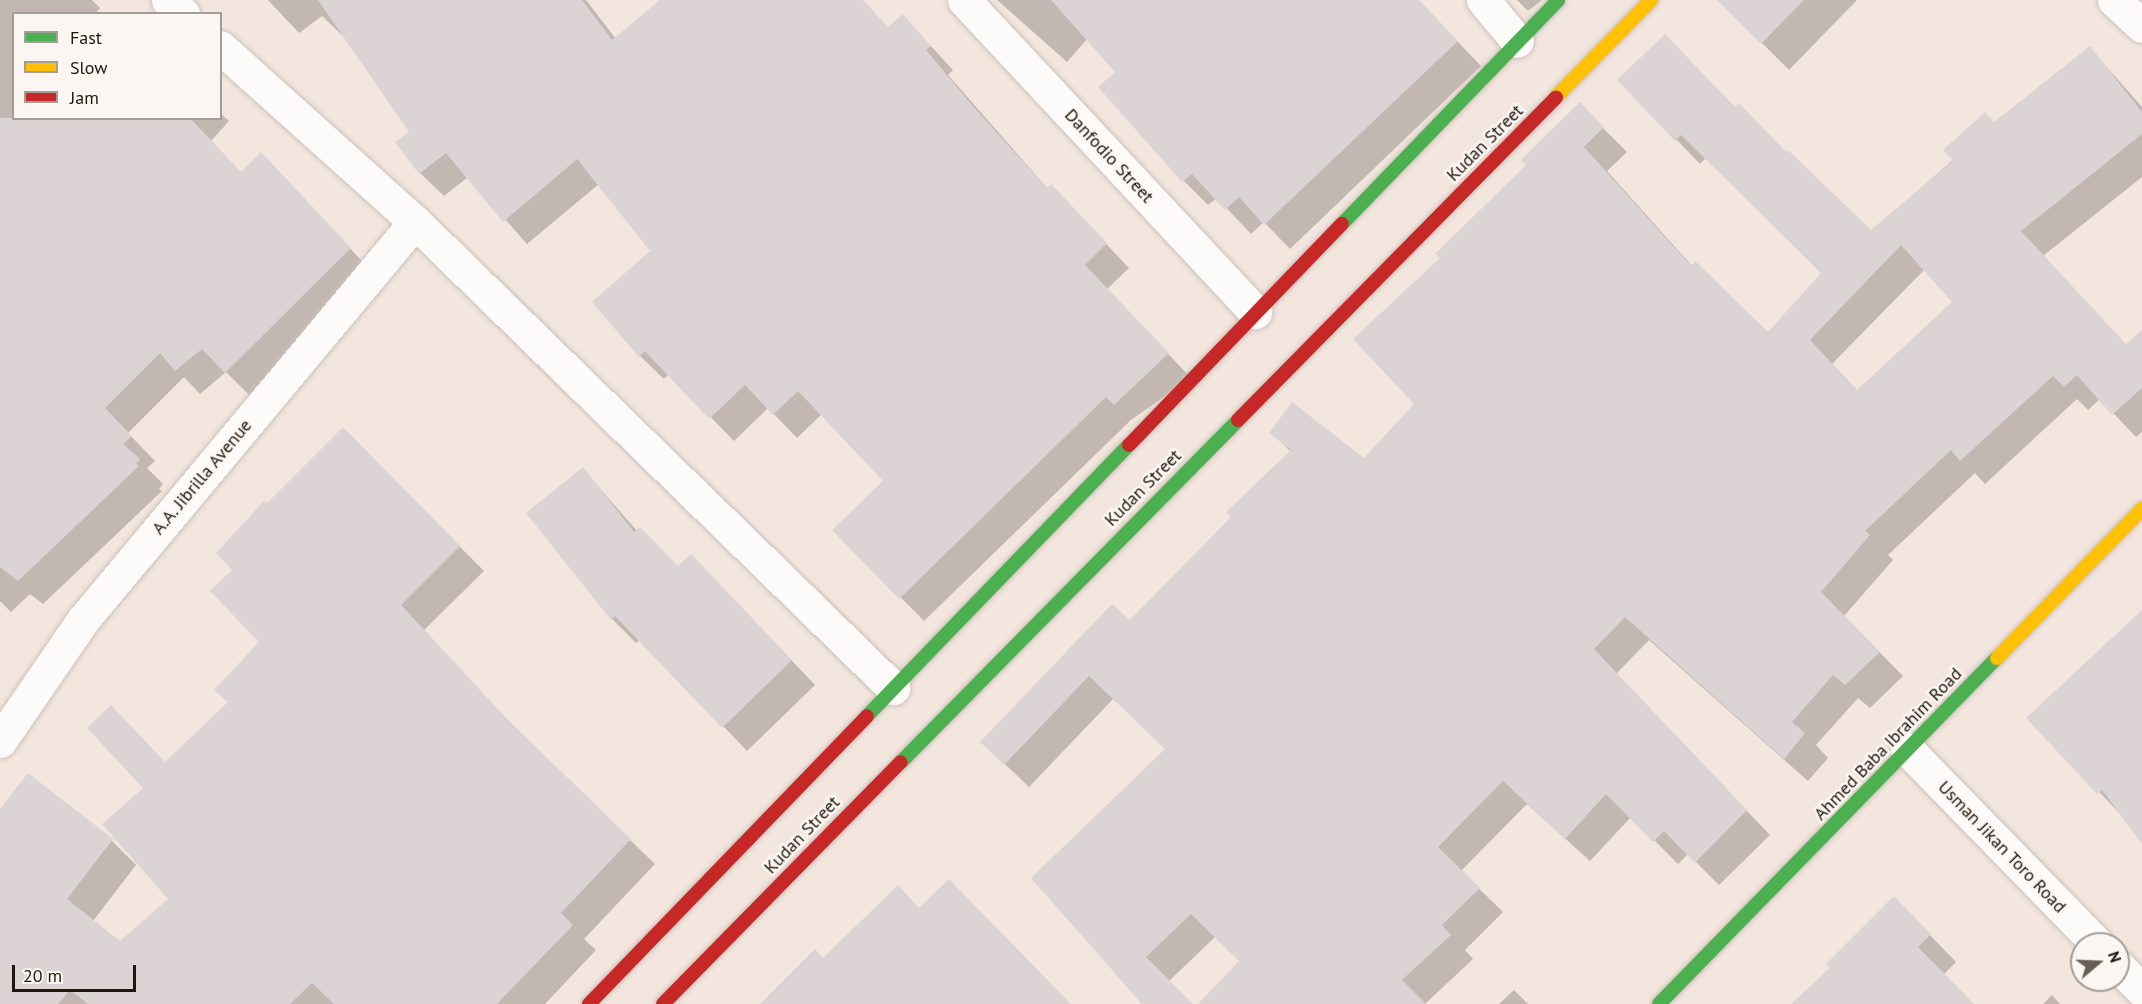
<!DOCTYPE html>
<html>
<head>
<meta charset="utf-8">
<style>
	body { margin:0 }
	#map { position:relative; width:2142px; height:1004px; overflow:hidden; background:#f3e6de; font-family:"PT Sans",sans-serif }
	div>[style] { position:absolute }
	.shadow>* { inset:0; background:#0003 }
	.building>* { inset:0; background:#dbd3d4 }
	.roads { filter:drop-shadow(0 0 2px #ccc1ba) drop-shadow(0 0 2px #ccc1ba) }
	.street>* { height:33px; margin:-16.5px; padding:0 16.5px; transform-origin:16.5px; border-radius:16.5px; background:#fdfbfa }
	.fast>* { height:14px; margin:-7px; padding:0 7px; transform-origin:7px; border-radius:7px; background:#4caf50 }
	.slow>* { height:14px; margin:-7px; padding:0 7px; transform-origin:7px; border-radius:7px; background:#ffc107 }
	.jam>* { height:14px; margin:-7px; padding:0 7px; transform-origin:7px; border-radius:7px; background:#c62828 }
	span { translate:-50% -50%; white-space:nowrap; text-align:center; line-height:1.15; -webkit-text-stroke:5px #fcf6f2; paint-order:stroke }
	.street-label { font-size:18px; color:#1f160e }
	.legend { position:absolute; left:12px; top:12px; width:210px; height:108px; box-sizing:border-box; background:#fcf6f2; border:2px solid #a49c97; margin:0; padding:8px 10px; list-style:none; font-size:18px; color:#1f160e }
	.legend li { display:flex; align-items:center; gap:12px; height:30px }
	.legend b { width:30px; border:2px solid #a49c97 }
	.north { position:absolute; left:2070px; top:932px; width:60px; height:60px; box-sizing:border-box; background:#fcf6f2; border:2px solid #a49c97; border-radius:50%; rotate:71deg; font-size:16px; font-weight:700; line-height:24px; text-align:center; color:#1f160e }
	.north::after { content:''; display:block; margin:auto; width:21px; height:27px; background:#695f57; clip-path:polygon(50% 0,100% 100%,50% 72%,0 100%) }
	.scale { position:absolute; left:12px; top:965px; width:124px; height:27px; box-sizing:border-box; border:3px solid #1f160e; border-top:0; padding-left:8px; font-size:18px; line-height:21px; white-space:nowrap; color:#1f160e; -webkit-text-stroke:4px #fcf6f2; paint-order:stroke }
</style>
</head>
<body>
<div id="map">
	<div class="shadow">
		<i style="clip-path:polygon(0 0,92px 0,100px 8px,95px 14px,14px 14px,14px 118px,220px 118px,220px 113px,229px 121px,211px 141px,241px 173px,285px 178px,373px 273px,250px 396px,226px 372px,200px 394px,184px 377px,128px 433px,155px 461px,147px 468px,163px 484px,159px 489px,162px 491px,43px 604px,30px 594px,11px 612px,0 601px)"></i>
		<i style="clip-path:polygon(268px 0,586px 0,616px 39px,662px 0,861px 0,889px 28px,903px 16px,953px 70px,948px 75px,1048px 189px,1074px 210px,1129px 268px,1107px 289px,1191px 378px,1131px 420px,924px 621px,834px 530px,885px 481px,822px 414px,797px 438px,768px 408px,734px 441px,669px 374px,664px 379px,640px 356px,652px 251px,599px 184px,527px 244px,468px 177px,444px 196px,420px 173px,411px 132px,344px 37px,322px 16px,299px 33px)"></i>
		<i style="clip-path:polygon(997px 0,1418px 0,1481px 66px,1290px 249px,1264px 222px,1251px 234px,1217px 198px,1208px 205px,1184px 181px,1117px 72px,1087px 39px,1067px 62px)"></i>
		<i style="clip-path:polygon(1517px 0,1542px 0,1528px 11px)"></i>
		<i style="clip-path:polygon(1719px 0,1857px 0,1789px 70px)"></i>
		<i style="clip-path:polygon(evenodd,2090px 48px,2142px 107px,2142px 177px,2043px 256px,2126px 345px,2142px 332px,2142px 432px,2136px 437px,2100px 399px,2088px 410px,2077px 399px,1985px 484px,1975px 473px,1888px 555px,1893px 560px,1844px 616px,1903px 676px,1870px 708px,1858px 698px,1816px 745px,1828px 758px,1808px 781px,1649px 640px,1616px 674px,1770px 835px,1719px 885px,1688px 854px,1678px 864px,1631px 817px,1590px 861px,1527px 804px,1461px 871px,1503px 912px,1465px 950px,1473px 959px,1425px 1004px,1200px 1004px,1241px 961px,1215px 937px,1168px 982px,1191px 1004px,1142px 1004px,1033px 878px,1166px 749px,1114px 698px,1029px 787px,982px 742px,1130px 623px,1233px 517px,1291px 452px,1271px 432px,1364px 460px,1416px 404px,1442px 258px,1580px 105px,1627px 152px,1607px 171px,1692px 266px,1768px 335px,1823px 273px,1706px 158px,1700px 164px,1619px 80px,1735px 109px,1871px 232px,1994px 124px,2090px 48px,1925px 269px,1954px 302px,1858px 391px,1832px 364px,1925px 269px)"></i>
		<i style="clip-path:polygon(343px 429px,484px 571px,424px 630px,524px 738px,655px 864px,584px 939px,596px 950px,545px 1004px,0 1004px,0 811px,112px 841px,136px 865px,93px 921px,120px 943px,170px 899px,145px 788px,230px 703px,261px 642px,234px 570px,267px 505px)"></i>
		<i style="clip-path:polygon(583px 469px,637px 531px,679px 568px,715px 580px,815px 685px,747px 751px,640px 639px,636px 643px,612px 619px)"></i>
		<i style="clip-path:polygon(2142px 630px,2142px 837px,2029px 718px)"></i>
		<i style="clip-path:polygon(1894px 898px,1956px 962px,1943px 975px,1973px 1004px,1793px 1004px,1832px 968px)"></i>
		<i style="clip-path:polygon(1514px 990px,1528px 1004px,1499px 1004px)"></i>
		<i style="clip-path:polygon(2052px 995px,2060px 1004px,2043px 1004px)"></i>
	</div>
	<div class="building">
		<i style="clip-path:polygon(318px 0,582px 0,612px 40px,660px 0,863px 0,888px 27px,903px 14px,931px 46px,926px 50px,971px 104px,1047px 188px,1051px 184px,1107px 243px,1085px 265px,1169px 353px,1114px 405px,1106px 397px,899px 599px,832px 530px,883px 481px,798px 391px,773px 415px,745px 385px,709px 419px,645px 351px,639px 357px,592px 302px,650px 251px,577px 159px,503px 222px,446px 153px,419px 174px,395px 142px,409px 132px)"></i>
		<i style="clip-path:polygon(1051px 0,1419px 0,1458px 41px,1264px 225px,1239px 197px,1225px 210px,1192px 174px,1182px 182px,1098px 87px,1115px 72px)"></i>
		<i style="clip-path:polygon(1717px 0,1804px 0,1761px 44px)"></i>
		<i style="clip-path:polygon(evenodd,1665px 34px,1735px 107px,1739px 103px,1786px 152px,1788px 150px,1871px 230px,1953px 161px,1943px 150px,1985px 112px,1994px 122px,2090px 46px,2142px 112px,2142px 134px,2021px 231px,2126px 344px,2142px 330px,2142px 388px,2112px 415px,2077px 375px,2064px 387px,2053px 376px,1960px 461px,1951px 450px,1865px 531px,1870px 535px,1821px 592px,1880px 652px,1845px 685px,1833px 675px,1792px 722px,1805px 733px,1784px 759px,1625px 617px,1594px 649px,1747px 810px,1695px 863px,1664px 831px,1653px 842px,1606px 794px,1565px 839px,1503px 781px,1438px 847px,1480px 888px,1442px 925px,1451px 935px,1402px 980px,1426px 1004px,1198px 1004px,1239px 961px,1191px 914px,1146px 957px,1193px 1004px,1142px 1004px,1031px 878px,1165px 749px,1089px 676px,1004px 765px,980px 742px,1112px 604px,1130px 620px,1231px 517px,1226px 512px,1291px 450px,1269px 433px,1292px 402px,1364px 458px,1414px 404px,1353px 339px,1440px 258px,1435px 254px,1526px 165px,1521px 160px,1580px 102px,1604px 127px,1584px 147px,1691px 266px,1695px 261px,1768px 332px,1821px 273px,1681px 135px,1675px 141px,1617px 80px,1665px 34px,1901px 245px,1952px 302px,1857px 390px,1810px 340px,1901px 245px)"></i>
		<i style="clip-path:polygon(0 118px,190px 118px,241px 172px,261px 152px,351px 248px,225px 373px,202px 349px,175px 371px,160px 353px,105px 408px,132px 436px,123px 444px,140px 459px,136px 464px,139px 466px,18px 581px,0 567px)"></i>
		<i style="clip-path:polygon(343px 427px,460px 546px,401px 605px,508px 720px,631px 839px,561px 913px,573px 925px,497px 1004px,334px 1004px,312px 983px,290px 1004px,88px 1004px,70px 990px,58px 1004px,0 1004px,0 809px,28px 773px,113px 839px,67px 899px,120px 941px,168px 899px,102px 824px,143px 788px,87px 728px,111px 705px,165px 762px,228px 702px,214px 690px,259px 642px,210px 591px,232px 570px,216px 553px,264px 501px,267px 503px)"></i>
		<i style="clip-path:polygon(583px 467px,634px 532px,640px 527px,678px 566px,691px 554px,792px 660px,722px 728px,615px 616px,611px 620px,526px 513px)"></i>
		<i style="clip-path:polygon(2142px 610px,2142px 844px,2102px 790px,2097px 794px,2026px 718px)"></i>
		<i style="clip-path:polygon(949px 879px,1071px 1004px,760px 1004px,815px 949px,823px 958px,898px 885px,919px 908px)"></i>
		<i style="clip-path:polygon(1894px 896px,1931px 934px,1918px 947px,1974px 1004px,1791px 1004px,1830px 968px,1826px 964px)"></i>
	</div>
	<div class="roads">
		<div class="street">
			<i style="left:168px;top:0;width:21px;rotate:43deg"></i>
			<i style="left:964px;top:0;width:427px;rotate:47deg"></i>
			<i style="left:1483px;top:0;width:53px;rotate:50.3deg"></i>
			<i style="left:2114px;top:0;width:38px;rotate:43deg"></i>
			<i style="left:220px;top:47px;width:262px;rotate:41.9deg"></i>
			<i style="left:415px;top:222px;width:668px;rotate:44.27deg"></i>
			<i style="left:0;top:741px;width:147px;rotate:-55.6deg"></i>
			<i style="left:83px;top:620px;width:518px;rotate:-50.17deg"></i>
			<i style="left:1907px;top:749px;width:272px;rotate:45.7deg"></i>
			<i style="left:2118px;top:966px;width:34px;rotate:45deg"></i>
		</div>
		<div class="fast">
			<i style="left:1342px;top:224px;width:311px;rotate:-46deg"></i>
			<i style="left:867px;top:716px;width:377px;rotate:-46deg"></i>
			<i style="left:901px;top:762px;width:480px;rotate:-45.4deg"></i>
			<i style="left:1659px;top:1004px;width:484px;rotate:-45.7deg"></i>
		</div>
		<div class="slow">
			<i style="left:1556px;top:97px;width:136px;rotate:-45.6deg"></i>
			<i style="left:1997px;top:658px;width:208px;rotate:-45.8deg"></i>
		</div>
		<div class="jam">
			<i style="left:1238px;top:420px;width:453px;rotate:-45.4deg"></i>
			<i style="left:1129px;top:445px;width:307px;rotate:-46.1deg"></i>
			<i style="left:589px;top:1004px;width:400px;rotate:-46deg"></i>
			<i style="left:663px;top:1004px;width:339px;rotate:-45.5deg"></i>
		</div>
	</div>
	<div class="street-label">
		<span style="left:1485px;top:143px;rotate:-45deg">Kudan Street</span>
		<span style="left:1109px;top:156px;rotate:47deg">Danfodio Street</span>
		<span style="left:202px;top:477px;rotate:-50deg">A.A. Jibrilla Avenue</span>
		<span style="left:1143px;top:488px;rotate:-45deg">Kudan Street</span>
		<span style="left:1888px;top:744px;rotate:-46deg">Ahmed Baba Ibrahim Road</span>
		<span style="left:802px;top:835px;rotate:-46deg">Kudan Street</span>
		<span style="left:2002px;top:847px;rotate:46deg">Usman Jikan Toro Road</span>
	</div>
	<ul class="legend">
	<li><b style="height:8px;background:#4caf50"></b>Fast</li>
	<li><b style="height:8px;background:#ffc107"></b>Slow</li>
	<li><b style="height:8px;background:#c62828"></b>Jam</li>
	</ul>
	<div class="north">N</div>
	<div class="scale">20 m</div>
</div>
</body>
</html>
